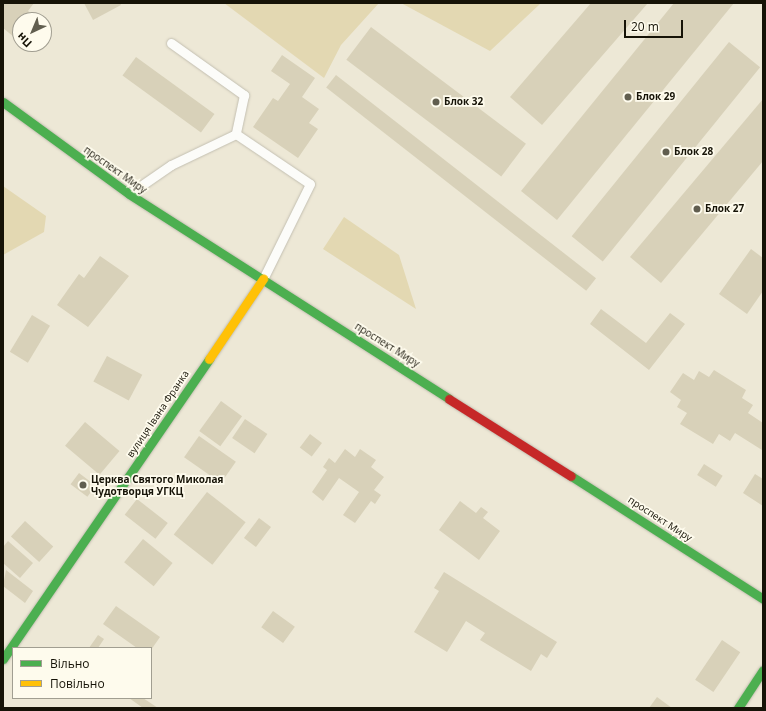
<!DOCTYPE html>
<html>
<head>
<meta charset="utf-8">
<style>
	body { margin:0 }
	#map { position:relative; width:766px; height:711px; overflow:hidden; background:#ede8d6; font-family:"Open Sans",sans-serif }
	div>[style] { position:absolute }
	.green>* { inset:0; background:#e3d8b2 }
	.building>* { inset:0; background:#d8d1b9; transform-origin:0 0 }
	.roads { filter:drop-shadow(0 0 1px #c3bfb1) drop-shadow(0 0 1px #c3bfb1) }
	.lane>* { height:9px; margin:-4.5px; padding:0 4.5px; transform-origin:4.5px; border-radius:4.5px; background:#fcfcf9 }
	.fast>* { height:9px; margin:-4.5px; padding:0 4.5px; transform-origin:4.5px; border-radius:4.5px; background:#4caf50 }
	.slow>* { height:9px; margin:-4.5px; padding:0 4.5px; transform-origin:4.5px; border-radius:4.5px; background:#ffc107 }
	.jam>* { height:9px; margin:-4.5px; padding:0 4.5px; transform-origin:4.5px; border-radius:4.5px; background:#c62828 }
	.dots>* { width:11px; height:11px; translate:-50% -50%; box-sizing:border-box; border:2px solid #fefbed; border-radius:50% }
	span { translate:-50% -50%; white-space:nowrap; text-align:center; line-height:1.15; -webkit-text-stroke:3.5px #fefbed; paint-order:stroke }
	.poi-label { font-size:10px; color:#161307; font-weight:700 }
	.left { translate:0 -50%; text-align:left }
	.street-label { font-size:10px; color:#161307 }
	.frame { position:absolute; inset:0; border:4px solid #161307; pointer-events:none }
	.legend { position:absolute; left:12px; top:647px; width:140px; height:52px; box-sizing:border-box; background:#fefbed; border:1px solid #a19e91; margin:0; padding:5px 7px; list-style:none; font-size:12px; color:#161307 }
	.legend li { display:flex; align-items:center; gap:8px; height:20px }
	.legend b { width:20px; border:1px solid #a19e91 }
	.north { position:absolute; left:12px; top:12px; width:40px; height:40px; box-sizing:border-box; background:#fefbed; border:1px solid #a19e91; border-radius:50%; rotate:224deg; font-size:11px; font-weight:700; line-height:16px; text-align:center; color:#161307 }
	.north::after { content:''; display:block; margin:auto; width:14px; height:18px; background:#615e4f; clip-path:polygon(50% 0,100% 100%,50% 72%,0 100%) }
	.scale { position:absolute; left:624px; top:20px; width:59px; height:18px; box-sizing:border-box; border:2px solid #161307; border-top:0; padding-left:5px; font-size:12px; line-height:14px; white-space:nowrap; color:#161307; -webkit-text-stroke:3px #fefbed; paint-order:stroke }
</style>
</head>
<body>
<div id="map">
	<div class="green">
		<i style="clip-path:polygon(224px 3px,379px 3px,341px 45px,324px 78px)"></i>
		<i style="clip-path:polygon(401px 3px,541px 3px,490px 51px)"></i>
		<i style="clip-path:polygon(3px 186px,46px 216px,44px 232px,3px 255px)"></i>
		<i style="clip-path:polygon(344px 217px,399px 255px,416px 309px,323px 249px)"></i>
	</div>
	<div class="building">
		<i style="clip-path:polygon(3px 3px,34px 3px,28px 11px,39px 20px,20px 20px,20px 42px,3px 28px)"></i>
		<i style="clip-path:polygon(84px 3px,120px 3px,121px 5px,93px 20px)"></i>
		<i style="clip-path:polygon(591px 3px,648px 3px,542px 125px,510px 97px)"></i>
		<i style="clip-path:polygon(674px 3px,734px 3px,557px 220px,521px 191px)"></i>
		<i style="left:371px;top:27px;width:194px;height:41px;rotate:37deg"></i>
		<i style="left:729px;top:42px;width:40px;height:250px;rotate:39deg"></i>
		<i style="clip-path:polygon(282px 55px,315px 78px,302px 97px,319px 109px,309px 123px,318px 129px,298px 158px,253px 127px,273px 98px,278px 101px,290px 84px,271px 71px)"></i>
		<i style="left:136px;top:57px;width:97px;height:23px;rotate:36deg"></i>
		<i style="left:336px;top:75px;width:330px;height:16px;rotate:38deg"></i>
		<i style="clip-path:polygon(763px 99px,763px 161px,661px 283px,630px 257px)"></i>
		<i style="clip-path:polygon(751px 249px,763px 258px,763px 291px,747px 314px,719px 294px)"></i>
		<i style="clip-path:polygon(100px 256px,129px 276px,88px 327px,57px 305px,79px 274px,84px 278px)"></i>
		<i style="clip-path:polygon(601px 309px,646px 343px,670px 313px,685px 324px,649px 370px,590px 324px)"></i>
		<i style="left:32px;top:315px;width:21px;height:43px;rotate:31deg"></i>
		<i style="left:107px;top:356px;width:40px;height:29px;rotate:28deg"></i>
		<i style="clip-path:polygon(714px 370px,746px 390px,742px 398px,753px 405px,748px 413px,763px 423px,762px 450px,735px 433px,730px 441px,719px 434px,713px 444px,680px 424px,687px 413px,677px 407px,681px 400px,670px 392px,683px 373px,694px 380px,699px 371px,709px 377px)"></i>
		<i style="left:221px;top:401px;width:26px;height:37px;rotate:36deg"></i>
		<i style="left:245px;top:419px;width:27px;height:23px;rotate:34deg"></i>
		<i style="left:85px;top:422px;width:45px;height:31px;rotate:40deg"></i>
		<i style="left:310px;top:434px;width:15px;height:17px;rotate:37deg"></i>
		<i style="left:199px;top:436px;width:45px;height:26px;rotate:35deg"></i>
		<i style="clip-path:polygon(345px 449px,355px 457px,360px 449px,376px 460px,371px 467px,384px 477px,374px 490px,381px 495px,375px 504px,371px 501px,355px 523px,343px 515px,359px 492px,339px 478px,323px 501px,312px 492px,327px 470px,323px 467px,329px 458px,335px 463px)"></i>
		<i style="left:704px;top:464px;width:22px;height:13px;rotate:32deg"></i>
		<i style="left:79px;top:473px;width:21px;height:14px;rotate:37deg"></i>
		<i style="clip-path:polygon(755px 474px,763px 479px,763px 506px,743px 493px)"></i>
		<i style="left:207px;top:492px;width:49px;height:54px;rotate:38deg"></i>
		<i style="left:137px;top:499px;width:39px;height:20px;rotate:38deg"></i>
		<i style="clip-path:polygon(460px 501px,476px 513px,481px 507px,488px 512px,483px 518px,500px 531px,479px 560px,439px 530px)"></i>
		<i style="left:259px;top:518px;width:15px;height:25px;rotate:37deg"></i>
		<i style="left:25px;top:521px;width:38px;height:21px;rotate:42deg"></i>
		<i style="left:143px;top:539px;width:38px;height:30px;rotate:39deg"></i>
		<i style="clip-path:polygon(8px 541px,33px 563px,20px 578px,3px 563px,3px 547px)"></i>
		<i style="clip-path:polygon(6px 570px,33px 591px,25px 603px,3px 586px)"></i>
		<i style="clip-path:polygon(444px 572px,557px 642px,547px 658px,541px 654px,531px 671px,480px 640px,485px 633px,466px 621px,447px 652px,414px 632px,439px 591px,434px 588px)"></i>
		<i style="clip-path:polygon(116px 606px,160px 637px,151px 650px,137px 648px,103px 624px)"></i>
		<i style="left:273px;top:611px;width:27px;height:20px;rotate:36deg"></i>
		<i style="clip-path:polygon(98px 635px,104px 639px,98px 648px,89px 648px)"></i>
		<i style="left:722px;top:640px;width:22px;height:48px;rotate:34deg"></i>
		<i style="clip-path:polygon(657px 697px,672px 708px,649px 708px)"></i>
		<i style="clip-path:polygon(129px 698px,143px 698px,158px 708px,143px 708px)"></i>
	</div>
	<div class="roads">
		<div class="lane">
			<i style="left:171px;top:43px;width:90px;rotate:35.5deg"></i>
			<i style="left:244px;top:95px;width:40px;rotate:102deg"></i>
			<i style="left:129px;top:194px;width:51px;rotate:-34.6deg"></i>
			<i style="left:171px;top:165px;width:72px;rotate:-25.5deg"></i>
			<i style="left:236px;top:134px;width:89px;rotate:34deg"></i>
			<i style="left:310px;top:184px;width:106px;rotate:116.3deg"></i>
		</div>
		<div class="fast">
			<i style="left:3px;top:102px;width:156px;rotate:36.1deg"></i>
			<i style="left:129px;top:194px;width:380px;rotate:32.6deg"></i>
			<i style="left:571px;top:476px;width:228px;rotate:32.6deg"></i>
			<i style="left:3px;top:659px;width:364px;rotate:-55.5deg"></i>
			<i style="left:738px;top:708px;width:45px;rotate:-56.7deg"></i>
		</div>
		<div class="slow">
			<i style="left:209px;top:359px;width:97px;rotate:-56deg"></i>
		</div>
		<div class="jam">
			<i style="left:449px;top:399px;width:144px;rotate:32.3deg"></i>
		</div>
	</div>
	<div class="dots">
		<i style="left:628px;top:97px;background:#615e4f"></i>
		<i style="left:436px;top:102px;background:#615e4f"></i>
		<i style="left:666px;top:152px;background:#615e4f"></i>
		<i style="left:697px;top:209px;background:#615e4f"></i>
		<i style="left:83px;top:485px;background:#615e4f"></i>
	</div>
	<div class="poi-label">
		<span class="left" style="left:636px;top:97px">Блок 29</span>
		<span class="left" style="left:444px;top:102px">Блок 32</span>
		<span class="left" style="left:674px;top:152px">Блок 28</span>
		<span class="left" style="left:705px;top:209px">Блок 27</span>
		<span class="left" style="left:91px;top:485px">Церква Святого Миколая<br>Чудотворця УГКЦ</span>
	</div>
	<div class="street-label">
		<span style="left:115px;top:170px;rotate:35deg">проспект Миру</span>
		<span style="left:387px;top:345px;rotate:32deg">проспект Миру</span>
		<span style="left:158px;top:414px;rotate:-56deg">вулиця Івана Франка</span>
		<span style="left:660px;top:519px;rotate:33deg">проспект Миру</span>
	</div>
	<div class="frame"></div>
	<ul class="legend">
	<li><b style="height:5px;background:#4caf50"></b>Вільно</li>
	<li><b style="height:5px;background:#ffc107"></b>Повільно</li>
	</ul>
	<div class="north">Пн</div>
	<div class="scale">20 m</div>
</div>
</body>
</html>
